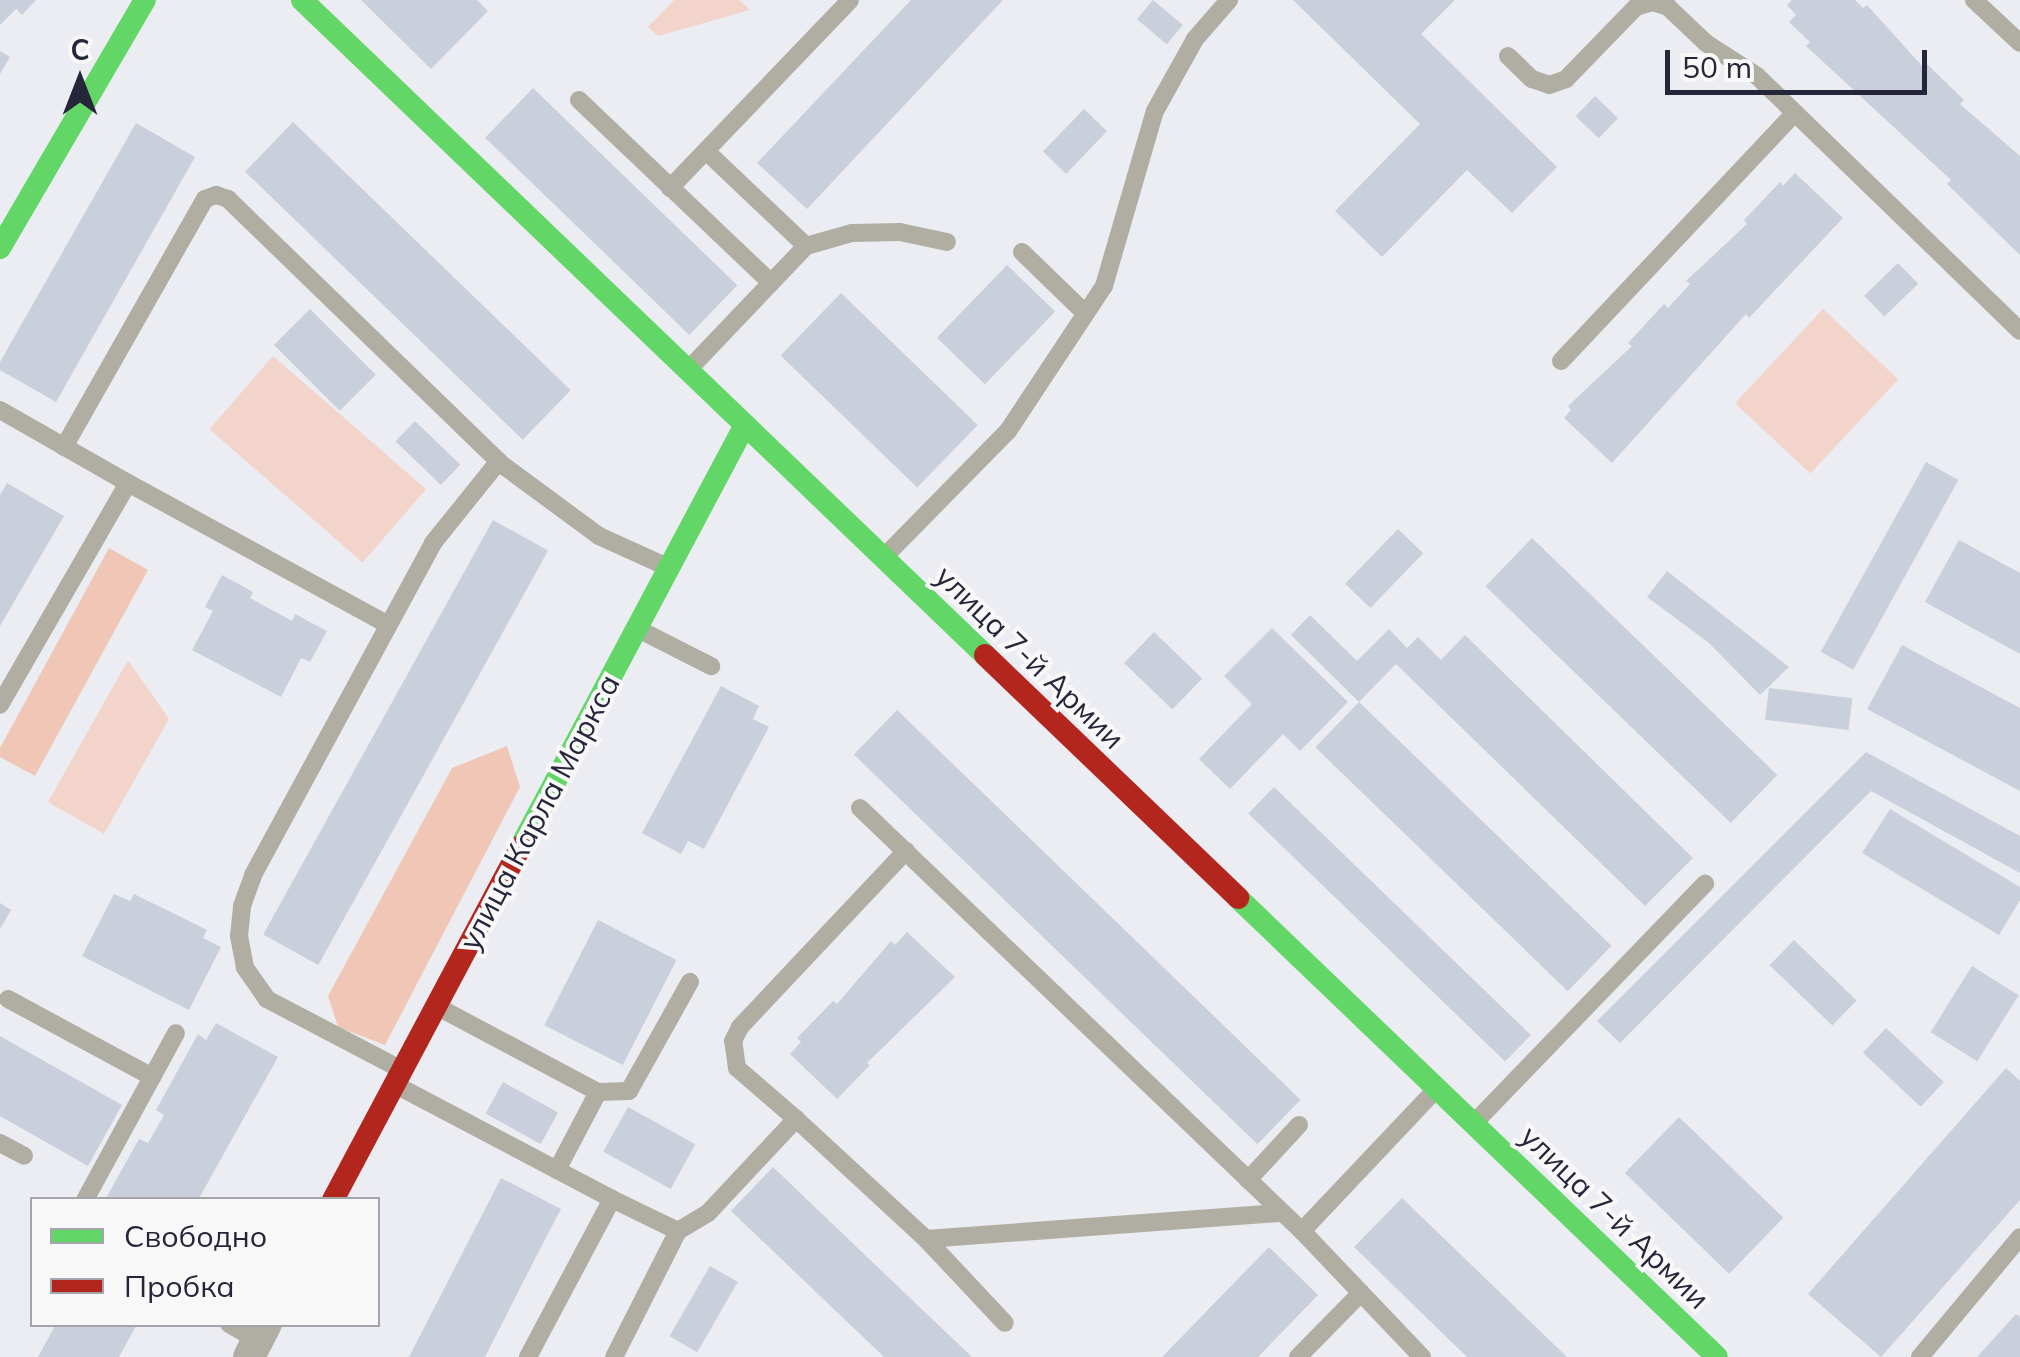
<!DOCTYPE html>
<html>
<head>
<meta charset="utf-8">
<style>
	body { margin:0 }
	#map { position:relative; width:2020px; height:1357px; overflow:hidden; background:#ecedf3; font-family:Mulish,sans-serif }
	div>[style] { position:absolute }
	.green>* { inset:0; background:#f2d4cb; transform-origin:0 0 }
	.forest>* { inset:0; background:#f0c6b7 }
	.building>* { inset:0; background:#c9cfdb; transform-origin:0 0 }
	.lane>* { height:18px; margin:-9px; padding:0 9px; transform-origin:9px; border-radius:9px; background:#b0aea3 }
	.street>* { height:32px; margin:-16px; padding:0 16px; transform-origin:16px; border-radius:16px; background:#b0aea3 }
	.fast>* { height:22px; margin:-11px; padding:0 11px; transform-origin:11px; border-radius:11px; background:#63d668 }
	.jam>* { height:22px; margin:-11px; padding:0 11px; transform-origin:11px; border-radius:11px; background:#b3261e }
	span { translate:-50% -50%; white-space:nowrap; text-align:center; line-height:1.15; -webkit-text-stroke:8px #f8f8f8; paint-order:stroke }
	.street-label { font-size:30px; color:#26263b }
	.legend { position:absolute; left:30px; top:1197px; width:350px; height:130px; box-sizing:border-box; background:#f8f8f8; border:2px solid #a4a4ac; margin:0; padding:12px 18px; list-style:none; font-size:30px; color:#26263b }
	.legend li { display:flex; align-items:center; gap:20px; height:50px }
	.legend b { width:50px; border:2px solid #a4a4ac }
	.north { position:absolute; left:30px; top:30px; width:100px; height:100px; -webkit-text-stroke:8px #f8f8f8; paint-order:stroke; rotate:0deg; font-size:28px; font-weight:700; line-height:40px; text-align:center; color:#26263b }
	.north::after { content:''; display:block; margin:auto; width:35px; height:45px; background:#26263b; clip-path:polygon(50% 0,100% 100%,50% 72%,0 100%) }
	.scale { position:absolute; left:1665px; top:50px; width:262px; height:45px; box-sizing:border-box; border:5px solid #26263b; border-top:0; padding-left:12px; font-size:30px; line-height:35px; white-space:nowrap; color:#26263b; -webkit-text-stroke:8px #f8f8f8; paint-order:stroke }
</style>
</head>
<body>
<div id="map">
	<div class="green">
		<i style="clip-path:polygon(674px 0,739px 0,750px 10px,658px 36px,648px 27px)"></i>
		<i style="left:1823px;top:309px;width:103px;height:129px;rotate:43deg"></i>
		<i style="left:273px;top:356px;width:203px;height:97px;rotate:41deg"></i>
		<i style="clip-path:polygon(128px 660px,169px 719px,104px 834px,48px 802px)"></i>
	</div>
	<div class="forest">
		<i style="clip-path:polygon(109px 548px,148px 570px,35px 776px,0 757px,0 748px)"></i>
		<i style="clip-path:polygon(507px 746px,520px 787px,385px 1045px,338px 1027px,328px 996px,452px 768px)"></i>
	</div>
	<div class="building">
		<i style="clip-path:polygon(0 0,36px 0,22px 15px,16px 9px,0 25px)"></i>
		<i style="clip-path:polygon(361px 0,477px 0,488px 11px,431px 69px)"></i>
		<i style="clip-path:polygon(911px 0,1003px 0,807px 209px,757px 163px)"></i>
		<i style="left:1153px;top:0;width:39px;height:25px;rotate:40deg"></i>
		<i style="clip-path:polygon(1293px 0,1455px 0,1421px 34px,1557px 167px,1512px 213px,1467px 170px,1382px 257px,1335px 211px,1420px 124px)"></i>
		<i style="clip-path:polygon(1792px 0,1855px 0,1863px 8px,1867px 5px,1923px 67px,1926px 63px,1964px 100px,1960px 104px,2020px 156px,2020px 255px,1947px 184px,1951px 180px,1806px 46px,1810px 42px,1789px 22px,1796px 15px,1787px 5px)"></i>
		<i style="clip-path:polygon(0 51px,10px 57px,0 74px)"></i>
		<i style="left:533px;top:88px;width:284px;height:69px;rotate:44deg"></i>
		<i style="left:1595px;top:96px;width:32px;height:28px;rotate:44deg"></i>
		<i style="left:1084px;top:109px;width:32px;height:59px;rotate:44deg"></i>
		<i style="left:293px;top:122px;width:386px;height:69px;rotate:44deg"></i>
		<i style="clip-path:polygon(136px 123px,195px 157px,56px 402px,0 370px,0 362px)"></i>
		<i style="clip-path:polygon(1795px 173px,1843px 218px,1749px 318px,1746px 314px,1612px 463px,1564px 418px,1571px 410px,1568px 406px,1632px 346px,1628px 343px,1664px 304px,1668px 308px,1690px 284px,1686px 281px,1747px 224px,1744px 220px,1780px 182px,1783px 186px)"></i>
		<i style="left:1898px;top:263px;width:29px;height:47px;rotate:46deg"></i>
		<i style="left:1007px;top:265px;width:67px;height:101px;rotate:44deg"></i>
		<i style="left:841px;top:293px;width:190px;height:87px;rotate:44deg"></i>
		<i style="left:310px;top:309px;width:93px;height:51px;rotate:45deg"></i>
		<i style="left:415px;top:421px;width:63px;height:28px;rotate:44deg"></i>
		<i style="left:1926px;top:462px;width:37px;height:217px;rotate:29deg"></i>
		<i style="clip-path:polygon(7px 483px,64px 516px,0 626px,0 495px)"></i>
		<i style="left:493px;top:520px;width:63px;height:474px;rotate:29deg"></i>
		<i style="left:1398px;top:529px;width:35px;height:76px;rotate:44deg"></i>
		<i style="left:1532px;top:538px;width:341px;height:67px;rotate:44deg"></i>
		<i style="clip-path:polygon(1959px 540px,2020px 573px,2020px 654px,1925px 602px)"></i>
		<i style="clip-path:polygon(1667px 571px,1789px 667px,1760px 695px,1709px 643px,1647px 597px)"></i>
		<i style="clip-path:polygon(222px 575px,253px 592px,250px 598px,292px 621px,295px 614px,327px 631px,310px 662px,301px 658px,281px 697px,192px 650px,213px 611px,205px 607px)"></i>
		<i style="clip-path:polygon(1310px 615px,1357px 661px,1389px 629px,1407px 648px,1418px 637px,1441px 660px,1465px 635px,1693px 858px,1645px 906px,1396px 664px,1359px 702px,1291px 635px)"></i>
		<i style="clip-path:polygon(1272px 628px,1348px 702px,1300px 751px,1283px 734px,1230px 789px,1199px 759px,1252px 704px,1224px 676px)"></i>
		<i style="left:1154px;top:632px;width:67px;height:43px;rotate:44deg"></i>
		<i style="clip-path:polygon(1902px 645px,2020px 708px,2020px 791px,1867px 709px)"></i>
		<i style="clip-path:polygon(721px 686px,759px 706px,753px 719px,769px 727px,704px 849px,688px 841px,681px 854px,642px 833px)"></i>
		<i style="left:1769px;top:688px;width:84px;height:32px;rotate:7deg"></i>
		<i style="left:1359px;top:702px;width:351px;height:63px;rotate:44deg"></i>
		<i style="left:897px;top:710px;width:561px;height:62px;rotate:44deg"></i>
		<i style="clip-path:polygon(1866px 752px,2020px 836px,2020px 873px,1871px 791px,1620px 1043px,1597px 1021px)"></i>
		<i style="left:1274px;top:787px;width:357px;height:37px;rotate:44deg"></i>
		<i style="clip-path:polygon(1890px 809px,2020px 887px,2020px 900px,1999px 935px,1862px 853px)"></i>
		<i style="clip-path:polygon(114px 894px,130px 901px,134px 894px,207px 930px,203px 938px,221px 947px,189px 1010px,82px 956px)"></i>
		<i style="clip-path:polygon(0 903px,11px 910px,0 929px)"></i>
		<i style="left:598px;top:920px;width:88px;height:118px;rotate:27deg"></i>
		<i style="clip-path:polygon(907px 932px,955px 977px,867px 1063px,870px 1065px,837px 1099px,790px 1054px,801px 1042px,797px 1038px,833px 1001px,837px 1004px,891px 941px,895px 945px)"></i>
		<i style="left:1794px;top:940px;width:87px;height:35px;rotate:44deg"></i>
		<i style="left:1972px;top:966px;width:55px;height:78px;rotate:32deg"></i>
		<i style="clip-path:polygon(216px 1023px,278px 1057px,198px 1200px,105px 1200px,139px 1139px,148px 1143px,164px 1115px,156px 1110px,198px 1034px,206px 1040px)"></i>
		<i style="left:1886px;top:1028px;width:79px;height:34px;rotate:43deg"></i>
		<i style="clip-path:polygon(0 1036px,122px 1105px,88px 1166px,0 1116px)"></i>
		<i style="clip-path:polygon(2006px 1068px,2020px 1081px,2020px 1200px,1881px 1357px,1808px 1294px)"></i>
		<i style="left:503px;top:1082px;width:63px;height:36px;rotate:29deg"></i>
		<i style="left:628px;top:1107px;width:77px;height:51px;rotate:29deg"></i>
		<i style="left:1679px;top:1117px;width:145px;height:78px;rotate:44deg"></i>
		<i style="clip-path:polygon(773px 1167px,909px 1297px,972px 1357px,884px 1357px,731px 1211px)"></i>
		<i style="clip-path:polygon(501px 1178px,561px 1209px,542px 1245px,485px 1357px,409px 1357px)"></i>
		<i style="clip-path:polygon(1402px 1198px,1567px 1357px,1467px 1357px,1394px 1286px,1354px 1247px)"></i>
		<i style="clip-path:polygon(1269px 1247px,1318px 1295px,1258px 1357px,1162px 1357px)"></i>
		<i style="left:710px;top:1266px;width:32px;height:81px;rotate:30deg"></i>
		<i style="clip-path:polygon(2016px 1314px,2020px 1317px,2020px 1357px,1977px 1357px)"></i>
		<i style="clip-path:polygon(56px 1324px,137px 1324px,119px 1357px,38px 1357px)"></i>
	</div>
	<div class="lane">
		<i style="left:1974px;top:0;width:63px;rotate:43.1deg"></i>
		<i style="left:1508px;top:56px;width:33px;rotate:44deg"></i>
		<i style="left:1532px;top:79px;width:18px;rotate:19deg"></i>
		<i style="left:1549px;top:85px;width:18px;rotate:-19deg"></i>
		<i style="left:1566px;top:79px;width:100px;rotate:-45.8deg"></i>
		<i style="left:1636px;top:7px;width:17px;rotate:-17deg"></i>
		<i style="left:1652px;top:2px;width:17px;rotate:17deg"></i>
		<i style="left:1668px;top:7px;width:52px;rotate:43.5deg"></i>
		<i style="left:1706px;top:43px;width:61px;rotate:32.9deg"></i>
		<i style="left:1757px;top:76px;width:366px;rotate:44.1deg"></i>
		<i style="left:579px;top:100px;width:265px;rotate:43.6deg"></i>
		<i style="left:706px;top:151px;width:138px;rotate:43.5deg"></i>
		<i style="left:670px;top:188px;width:260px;rotate:-46.2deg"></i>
		<i style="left:1022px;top:252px;width:88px;rotate:44.1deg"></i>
		<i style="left:1561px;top:361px;width:341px;rotate:-46.7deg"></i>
		<i style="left:688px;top:370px;width:171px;rotate:-46.4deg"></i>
		<i style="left:806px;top:246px;width:48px;rotate:-15.8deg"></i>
		<i style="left:852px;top:233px;width:48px;rotate:-1.2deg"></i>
		<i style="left:900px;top:232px;width:48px;rotate:12deg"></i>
		<i style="left:0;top:410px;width:147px;rotate:29.7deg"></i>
		<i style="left:128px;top:483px;width:256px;rotate:120deg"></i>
		<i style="left:64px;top:447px;width:285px;rotate:-60.4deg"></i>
		<i style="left:205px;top:199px;width:12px;rotate:-20deg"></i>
		<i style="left:216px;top:195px;width:13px;rotate:18deg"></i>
		<i style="left:228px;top:199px;width:384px;rotate:44.1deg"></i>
		<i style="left:504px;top:466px;width:118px;rotate:36.4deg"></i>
		<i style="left:599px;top:536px;width:72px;rotate:24.4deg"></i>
		<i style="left:128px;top:483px;width:296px;rotate:28.6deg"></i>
		<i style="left:886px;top:555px;width:174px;rotate:-45.5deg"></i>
		<i style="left:1008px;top:431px;width:174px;rotate:-56.5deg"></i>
		<i style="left:1104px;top:286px;width:182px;rotate:-73.8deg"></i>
		<i style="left:1155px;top:111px;width:82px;rotate:-60.9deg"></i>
		<i style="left:1195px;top:39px;width:52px;rotate:-48.9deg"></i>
		<i style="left:640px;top:630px;width:80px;rotate:26.9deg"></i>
		<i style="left:860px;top:808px;width:612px;rotate:43.74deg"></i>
		<i style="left:1302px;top:1231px;width:174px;rotate:46.4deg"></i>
		<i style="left:8px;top:999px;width:164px;rotate:28.4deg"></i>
		<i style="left:436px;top:1006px;width:183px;rotate:28deg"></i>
		<i style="left:598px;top:1092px;width:88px;rotate:117.7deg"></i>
		<i style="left:402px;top:1070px;width:153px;rotate:-152.3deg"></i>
		<i style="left:267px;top:999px;width:39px;rotate:-125deg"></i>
		<i style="left:245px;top:967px;width:32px;rotate:-101deg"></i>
		<i style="left:239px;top:936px;width:30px;rotate:-84deg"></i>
		<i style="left:242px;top:906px;width:33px;rotate:-70deg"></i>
		<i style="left:253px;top:875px;width:378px;rotate:-61.5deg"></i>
		<i style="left:433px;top:543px;width:105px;rotate:-51.2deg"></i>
		<i style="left:394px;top:1084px;width:246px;rotate:27.8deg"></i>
		<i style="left:612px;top:1199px;width:179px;rotate:118deg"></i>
		<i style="left:598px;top:1092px;width:31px;rotate:-2deg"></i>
		<i style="left:629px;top:1091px;width:125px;rotate:-60.8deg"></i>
		<i style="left:796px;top:1119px;width:78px;rotate:-139.2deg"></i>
		<i style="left:737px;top:1068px;width:27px;rotate:-98deg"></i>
		<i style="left:733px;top:1041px;width:16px;rotate:-63deg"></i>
		<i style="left:740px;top:1027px;width:242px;rotate:-46.7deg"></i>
		<i style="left:1476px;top:1121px;width:330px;rotate:-46deg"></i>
		<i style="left:0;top:1143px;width:27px;rotate:28deg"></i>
		<i style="left:1248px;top:1180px;width:75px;rotate:-47.2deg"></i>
		<i style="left:612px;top:1199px;width:73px;rotate:25.9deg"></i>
		<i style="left:678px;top:1231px;width:141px;rotate:116.9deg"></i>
		<i style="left:85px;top:1200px;width:190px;rotate:-61.4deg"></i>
		<i style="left:678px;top:1231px;width:35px;rotate:-31deg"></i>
		<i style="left:708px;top:1213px;width:129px;rotate:-46.9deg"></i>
		<i style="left:796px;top:1119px;width:177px;rotate:42.7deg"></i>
		<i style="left:926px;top:1239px;width:115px;rotate:46.8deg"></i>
		<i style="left:1302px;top:1231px;width:197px;rotate:-46.6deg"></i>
		<i style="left:926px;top:1239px;width:358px;rotate:-4.2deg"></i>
		<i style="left:229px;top:1324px;width:34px;rotate:30deg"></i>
		<i style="left:1298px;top:1357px;width:90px;rotate:-45.5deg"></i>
		<i style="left:1920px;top:1357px;width:156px;rotate:-50.2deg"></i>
	</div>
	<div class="street">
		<i style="left:249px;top:1357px;width:37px;rotate:-63deg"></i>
	</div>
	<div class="fast">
		<i style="left:302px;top:0;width:946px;rotate:43.8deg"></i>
		<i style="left:0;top:248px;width:287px;rotate:-59.7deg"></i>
		<i style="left:521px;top:846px;width:477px;rotate:-62deg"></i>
		<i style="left:1238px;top:898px;width:663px;rotate:43.78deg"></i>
	</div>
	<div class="jam">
		<i style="left:985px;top:655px;width:351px;rotate:43.8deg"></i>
		<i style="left:333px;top:1200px;width:401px;rotate:-62deg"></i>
	</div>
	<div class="street-label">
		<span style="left:1030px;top:657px;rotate:44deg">улица 7-й Армии</span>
		<span style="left:539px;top:812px;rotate:-62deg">улица Карла Маркса</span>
		<span style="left:1615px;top:1217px;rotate:44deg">улица 7-й Армии</span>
	</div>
	<ul class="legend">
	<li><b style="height:12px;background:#63d668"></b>Свободно</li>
	<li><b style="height:12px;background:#b3261e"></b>Пробка</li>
	</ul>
	<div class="north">С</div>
	<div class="scale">50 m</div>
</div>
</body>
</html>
